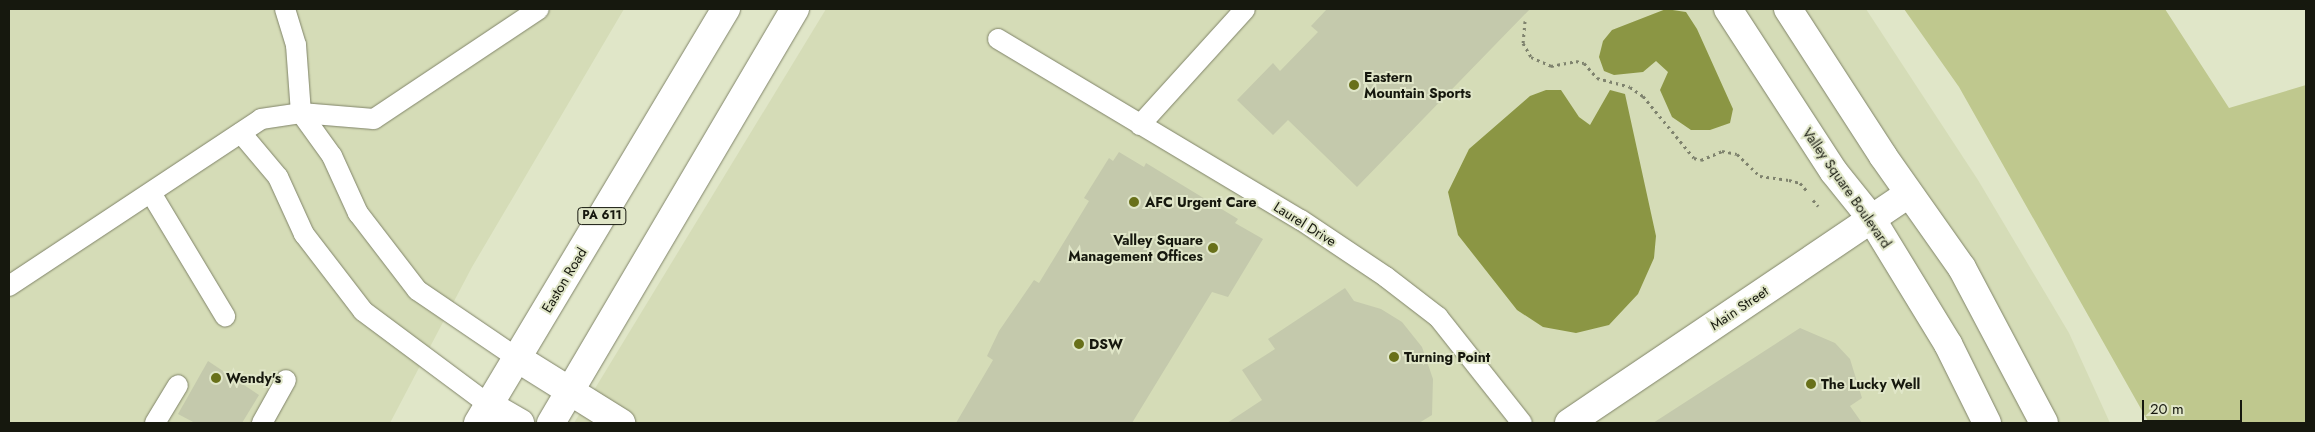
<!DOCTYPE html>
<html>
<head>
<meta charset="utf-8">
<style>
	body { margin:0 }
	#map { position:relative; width:2315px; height:432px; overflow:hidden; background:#e0e6c8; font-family:Jost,sans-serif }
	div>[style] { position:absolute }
	.built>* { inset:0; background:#d5dcb7 }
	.green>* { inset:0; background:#bfc88e }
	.water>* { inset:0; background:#8b9644 }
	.building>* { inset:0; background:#c4c9ac }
	.path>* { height:3px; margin-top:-1.5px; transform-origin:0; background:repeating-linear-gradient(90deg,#7f836e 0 2.5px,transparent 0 6.5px) }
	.roads { filter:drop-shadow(0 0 1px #808469) drop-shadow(0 0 1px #808469) }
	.service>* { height:20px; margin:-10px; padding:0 10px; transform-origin:10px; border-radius:10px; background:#fff }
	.minor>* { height:28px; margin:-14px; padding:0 14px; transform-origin:14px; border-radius:14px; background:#fff }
	.trunk>* { height:28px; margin:-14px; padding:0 14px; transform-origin:14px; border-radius:14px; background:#fff }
	.dots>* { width:14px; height:14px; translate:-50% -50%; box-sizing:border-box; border:2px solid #e0e6c8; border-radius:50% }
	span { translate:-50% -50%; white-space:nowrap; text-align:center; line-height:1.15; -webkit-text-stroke:4px #e0e6c8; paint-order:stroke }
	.shield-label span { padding:1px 4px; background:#e0e6c8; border:1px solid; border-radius:4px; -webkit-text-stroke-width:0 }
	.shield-label { font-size:12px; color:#16180e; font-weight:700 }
	.poi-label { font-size:14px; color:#16180e; font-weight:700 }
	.left { translate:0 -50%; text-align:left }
	.right { translate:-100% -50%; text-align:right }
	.street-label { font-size:14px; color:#16180e }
	.frame { position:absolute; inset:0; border:10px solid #16180e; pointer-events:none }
	.scale { position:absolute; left:2142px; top:400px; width:100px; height:22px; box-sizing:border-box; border:2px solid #16180e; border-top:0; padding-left:6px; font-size:15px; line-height:18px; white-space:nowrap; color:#16180e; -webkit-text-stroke:4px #e0e6c8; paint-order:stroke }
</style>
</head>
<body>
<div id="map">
	<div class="built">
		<i style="clip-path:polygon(9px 9px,624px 9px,472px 267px,390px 423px,9px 423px)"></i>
		<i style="clip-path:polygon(826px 9px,1866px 9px,1978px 180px,2069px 333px,2110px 423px,574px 423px)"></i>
	</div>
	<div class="green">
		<i style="clip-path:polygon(1904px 9px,2165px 9px,2229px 108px,2306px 85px,2306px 423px,2149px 423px,1959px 87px)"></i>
	</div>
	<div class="water">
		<i style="clip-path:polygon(1666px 9px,1686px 12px,1697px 29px,1733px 109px,1730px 123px,1710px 130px,1691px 130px,1672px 117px,1660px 90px,1668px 72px,1656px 61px,1643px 72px,1614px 75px,1604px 71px,1599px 57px,1603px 41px,1612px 30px)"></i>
		<i style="clip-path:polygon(1546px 90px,1561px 90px,1579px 117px,1590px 125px,1610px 90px,1625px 94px,1656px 236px,1654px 258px,1638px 294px,1609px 325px,1576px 333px,1543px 327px,1517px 310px,1458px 235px,1448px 192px,1469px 149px,1530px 96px)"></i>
	</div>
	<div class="building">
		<i style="clip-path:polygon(1327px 9px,1530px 9px,1357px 187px,1288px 120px,1273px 135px,1237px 100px,1273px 63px,1280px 71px,1318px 32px,1311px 26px)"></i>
		<i style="clip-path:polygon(1119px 152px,1144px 167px,1146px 163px,1238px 219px,1235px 223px,1263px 239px,1228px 297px,1212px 292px,1132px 423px,956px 423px,993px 360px,987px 356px,999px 331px,1034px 280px,1039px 283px,1089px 201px,1084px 198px,1109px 158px,1113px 161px)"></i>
		<i style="clip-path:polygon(1345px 288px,1354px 301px,1381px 309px,1402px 322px,1422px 347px,1433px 379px,1432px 415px,1419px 423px,1227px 423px,1262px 400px,1242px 370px,1275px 349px,1268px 339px)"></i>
		<i style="clip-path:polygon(1800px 328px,1835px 343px,1850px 359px,1862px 398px,1850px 406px,1862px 423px,1653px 423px)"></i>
		<i style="clip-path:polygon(208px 361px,259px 395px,242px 423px,195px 423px,178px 414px)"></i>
	</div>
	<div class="path">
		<i style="left:1525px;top:21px;width:22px;rotate:95deg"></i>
		<i style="left:1523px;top:43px;width:16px;rotate:60deg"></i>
		<i style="left:1531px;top:57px;width:22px;rotate:24deg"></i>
		<i style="left:1551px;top:66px;width:25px;rotate:-11deg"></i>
		<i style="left:1576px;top:61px;width:8px;rotate:14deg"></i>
		<i style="left:1584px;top:63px;width:20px;rotate:49deg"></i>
		<i style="left:1597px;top:78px;width:34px;rotate:15deg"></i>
		<i style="left:1630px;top:87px;width:16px;rotate:35deg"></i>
		<i style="left:1643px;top:96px;width:80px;rotate:50.6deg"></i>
		<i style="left:1694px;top:158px;width:7px;rotate:16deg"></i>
		<i style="left:1701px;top:160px;width:23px;rotate:-23deg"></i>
		<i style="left:1722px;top:151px;width:15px;rotate:11deg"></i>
		<i style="left:1737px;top:154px;width:32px;rotate:44deg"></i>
		<i style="left:1760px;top:176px;width:29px;rotate:8deg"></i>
		<i style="left:1789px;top:180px;width:11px;rotate:15deg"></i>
		<i style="left:1800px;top:183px;width:11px;rotate:49deg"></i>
		<i style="left:1813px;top:200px;width:8px;rotate:50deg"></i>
	</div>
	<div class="roads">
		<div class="service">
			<i style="left:285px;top:9px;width:38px;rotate:73deg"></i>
			<i style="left:296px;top:45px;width:68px;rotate:85.8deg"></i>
			<i style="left:301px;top:113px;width:53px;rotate:54.2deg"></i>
			<i style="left:332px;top:156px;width:63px;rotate:65.5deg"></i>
			<i style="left:358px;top:213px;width:97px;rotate:52.5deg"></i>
			<i style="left:417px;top:290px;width:121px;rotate:34.2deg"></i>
			<i style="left:998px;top:39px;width:353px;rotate:30.9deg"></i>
			<i style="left:1301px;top:220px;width:102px;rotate:33.8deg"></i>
			<i style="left:1386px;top:277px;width:66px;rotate:37.6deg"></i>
			<i style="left:1438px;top:317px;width:135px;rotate:51.6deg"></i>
			<i style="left:1140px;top:125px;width:156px;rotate:-47.8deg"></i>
			<i style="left:241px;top:133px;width:57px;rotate:49.9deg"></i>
			<i style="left:278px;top:177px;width:63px;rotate:65.5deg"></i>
			<i style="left:304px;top:234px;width:97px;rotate:52.5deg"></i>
			<i style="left:363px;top:311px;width:157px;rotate:36.7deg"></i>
			<i style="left:151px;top:193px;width:144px;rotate:59deg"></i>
			<i style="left:9px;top:286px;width:302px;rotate:-33.5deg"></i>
			<i style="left:261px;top:119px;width:40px;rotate:-8.5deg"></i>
			<i style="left:301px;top:113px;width:73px;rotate:4.7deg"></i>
			<i style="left:374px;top:119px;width:198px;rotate:-33.7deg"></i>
			<i style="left:155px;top:423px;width:44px;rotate:-58.8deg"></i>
			<i style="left:262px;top:423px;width:49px;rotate:-60.8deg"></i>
		</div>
		<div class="minor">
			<i style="left:1728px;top:9px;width:194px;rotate:57deg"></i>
			<i style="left:1834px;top:172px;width:59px;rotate:51.2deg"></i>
			<i style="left:1871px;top:218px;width:148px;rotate:58.6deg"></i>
			<i style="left:1948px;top:344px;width:88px;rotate:63.7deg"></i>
			<i style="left:1788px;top:9px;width:175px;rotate:57.1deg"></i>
			<i style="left:1883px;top:156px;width:137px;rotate:54.8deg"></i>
			<i style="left:1962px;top:268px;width:175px;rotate:62.1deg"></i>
			<i style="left:517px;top:358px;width:123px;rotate:32deg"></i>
			<i style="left:489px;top:405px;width:36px;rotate:30deg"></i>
			<i style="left:1569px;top:423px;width:410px;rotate:-34deg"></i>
		</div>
		<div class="trunk">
			<i style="left:478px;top:423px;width:483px;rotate:-59.1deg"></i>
			<i style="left:551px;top:423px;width:481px;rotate:-59.5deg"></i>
		</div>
	</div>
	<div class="dots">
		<i style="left:1354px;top:85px;background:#687019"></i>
		<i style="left:1134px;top:202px;background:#687019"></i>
		<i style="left:1213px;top:248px;background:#687019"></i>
		<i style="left:1079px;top:344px;background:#687019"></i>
		<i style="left:1394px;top:357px;background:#687019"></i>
		<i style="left:216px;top:378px;background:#687019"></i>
		<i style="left:1811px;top:384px;background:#687019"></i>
	</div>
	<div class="shield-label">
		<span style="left:602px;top:216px">PA 611</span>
	</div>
	<div class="poi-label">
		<span class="left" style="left:1364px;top:85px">Eastern<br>Mountain Sports</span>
		<span class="left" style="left:1145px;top:202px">AFC Urgent Care</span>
		<span class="right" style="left:1203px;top:248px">Valley Square<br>Management Offices</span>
		<span class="left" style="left:1089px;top:344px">DSW</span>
		<span class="left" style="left:1404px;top:357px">Turning Point</span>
		<span class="left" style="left:226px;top:378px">Wendy's</span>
		<span class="left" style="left:1821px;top:384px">The Lucky Well</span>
	</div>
	<div class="street-label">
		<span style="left:1847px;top:188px;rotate:55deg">Valley Square Boulevard</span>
		<span style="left:1305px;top:224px;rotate:32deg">Laurel Drive</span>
		<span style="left:564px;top:280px;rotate:-59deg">Easton Road</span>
		<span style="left:1739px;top:308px;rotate:-34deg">Main Street</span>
	</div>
	<div class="frame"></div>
	<div class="scale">20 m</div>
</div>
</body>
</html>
